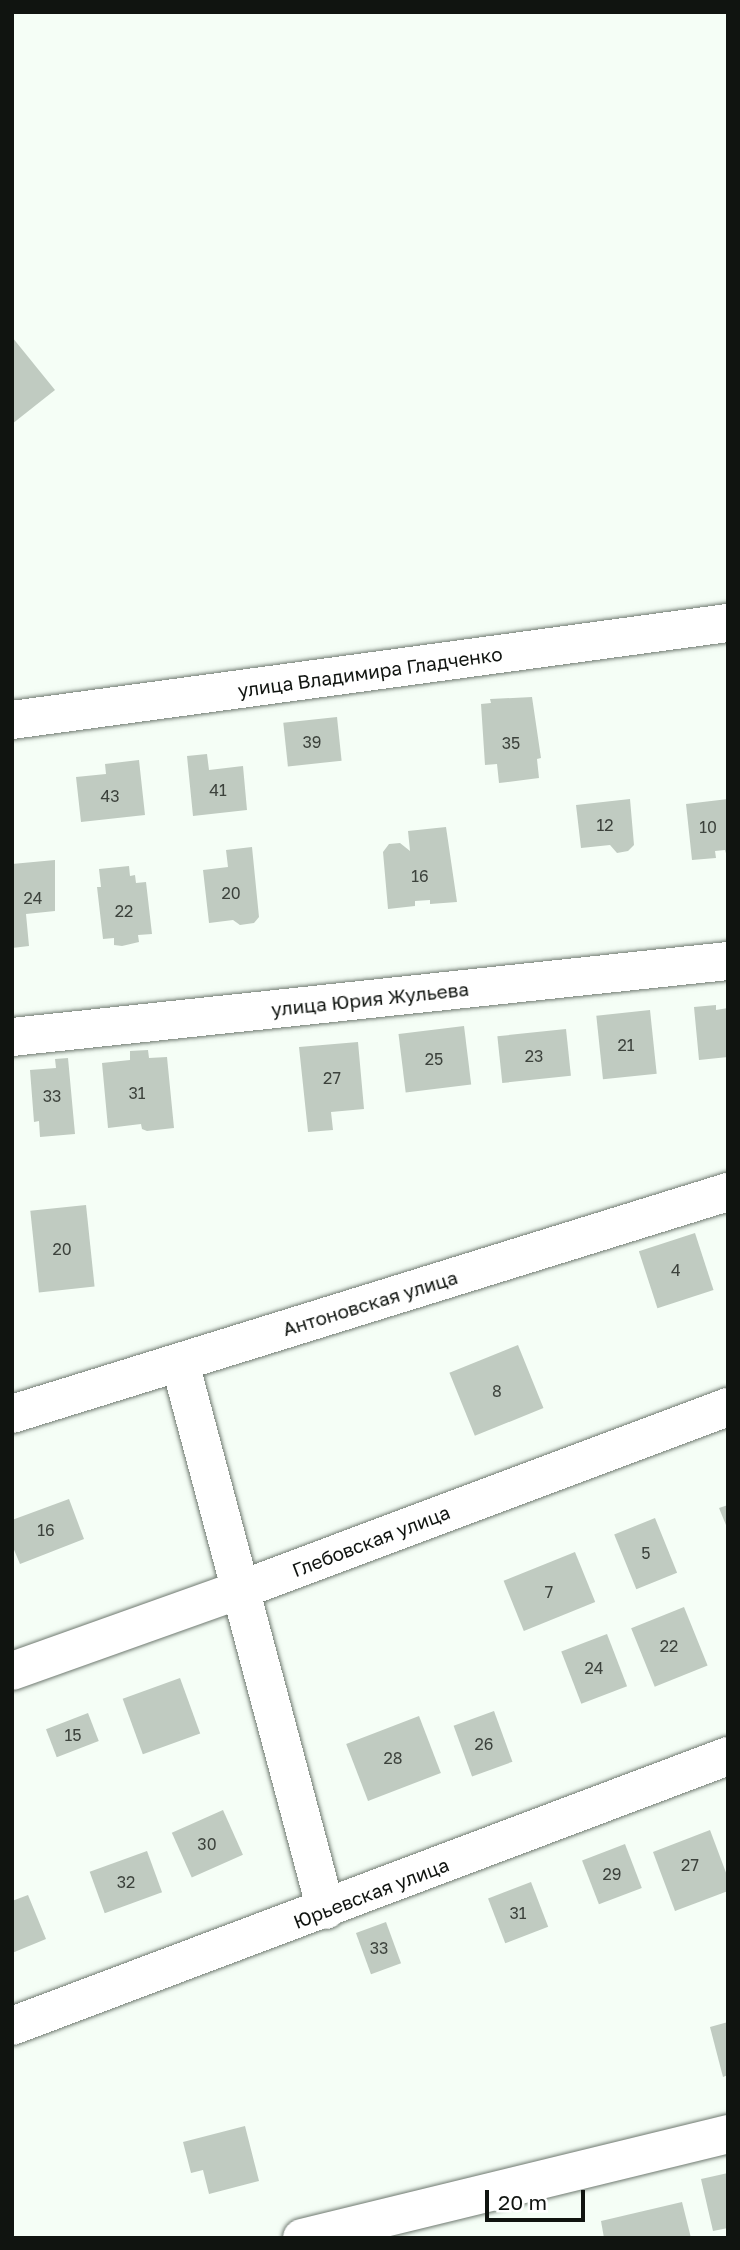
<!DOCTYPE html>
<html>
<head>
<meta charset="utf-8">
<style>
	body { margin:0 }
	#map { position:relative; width:740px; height:2250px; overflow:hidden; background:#f5fef6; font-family:"Golos Text",sans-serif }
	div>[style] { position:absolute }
	.building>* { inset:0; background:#c0cbc1; transform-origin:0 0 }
	.roads { filter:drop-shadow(0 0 2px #6f7970) drop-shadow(0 0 2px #6f7970) }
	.minor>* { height:38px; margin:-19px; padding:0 19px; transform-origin:19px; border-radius:19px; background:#fff }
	span { translate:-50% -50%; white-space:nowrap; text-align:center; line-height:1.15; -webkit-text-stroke:7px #fff; paint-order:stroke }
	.number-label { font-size:16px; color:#3c423c }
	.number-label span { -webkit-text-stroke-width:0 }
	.street-label { font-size:19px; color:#101410 }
	.frame { position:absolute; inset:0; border:14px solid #101410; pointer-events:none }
	.scale { position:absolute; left:485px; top:2190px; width:100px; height:32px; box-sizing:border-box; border:4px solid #101410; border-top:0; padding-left:9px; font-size:21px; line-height:24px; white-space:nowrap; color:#101410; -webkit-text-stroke:5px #fff; paint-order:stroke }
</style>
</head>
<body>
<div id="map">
	<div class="building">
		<i style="clip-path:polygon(12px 337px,55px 390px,12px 424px)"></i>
		<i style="clip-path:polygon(532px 697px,541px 758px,537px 759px,539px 778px,499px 783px,497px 764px,485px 765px,481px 704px,491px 703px,490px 699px)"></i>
		<i style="left:337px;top:717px;width:44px;height:54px;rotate:84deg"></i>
		<i style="clip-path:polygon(207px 754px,209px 770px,243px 766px,247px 810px,193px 816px,187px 756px)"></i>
		<i style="clip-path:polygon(139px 760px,145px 815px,81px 822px,76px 777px,106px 774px,105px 764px)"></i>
		<i style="clip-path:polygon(630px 799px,634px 845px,628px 851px,617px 853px,610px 845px,581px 848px,576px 805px)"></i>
		<i style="clip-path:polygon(728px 799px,728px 860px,725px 850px,715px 851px,716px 858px,692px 860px,686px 804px)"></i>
		<i style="clip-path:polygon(446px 827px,457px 902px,430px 904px,430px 900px,415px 901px,415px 906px,388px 909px,383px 852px,389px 844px,400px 843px,410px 851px,408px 831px)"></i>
		<i style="clip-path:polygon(252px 847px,259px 917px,254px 923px,240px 925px,233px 920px,209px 923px,203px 870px,228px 867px,226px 850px)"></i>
		<i style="clip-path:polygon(55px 860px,55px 911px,26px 914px,29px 946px,12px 948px,12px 864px)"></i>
		<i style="clip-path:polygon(129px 866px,130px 876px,135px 875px,136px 883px,146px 882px,152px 934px,138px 935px,139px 942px,122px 946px,114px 945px,114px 938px,103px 939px,97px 887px,101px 887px,99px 869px)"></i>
		<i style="clip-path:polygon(716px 1005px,716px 1010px,728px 1008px,728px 1057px,699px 1060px,694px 1007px)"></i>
		<i style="left:650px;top:1010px;width:64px;height:54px;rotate:84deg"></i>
		<i style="left:464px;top:1026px;width:59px;height:66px;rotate:83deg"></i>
		<i style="left:566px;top:1029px;width:47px;height:69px;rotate:84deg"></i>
		<i style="clip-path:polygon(358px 1042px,364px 1109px,331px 1112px,333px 1130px,308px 1132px,299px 1047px)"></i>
		<i style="clip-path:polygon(148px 1050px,149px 1058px,167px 1057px,174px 1128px,147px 1131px,142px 1129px,141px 1124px,108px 1128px,102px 1063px,130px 1060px,130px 1051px)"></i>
		<i style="clip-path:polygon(68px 1058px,75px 1134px,40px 1137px,39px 1121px,34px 1122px,30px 1070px,56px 1068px,55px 1059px)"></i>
		<i style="left:86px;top:1205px;width:82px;height:56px;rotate:84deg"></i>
		<i style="left:695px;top:1233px;width:60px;height:59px;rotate:72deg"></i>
		<i style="left:518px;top:1345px;width:68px;height:74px;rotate:68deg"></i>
		<i style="clip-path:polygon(69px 1499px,84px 1539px,20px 1564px,12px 1545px,12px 1520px)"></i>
		<i style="clip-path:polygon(728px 1505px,728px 1530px,719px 1508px)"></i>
		<i style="left:655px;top:1518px;width:59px;height:44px;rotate:68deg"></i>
		<i style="left:575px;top:1552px;width:54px;height:77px;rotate:68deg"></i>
		<i style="left:684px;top:1607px;width:63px;height:57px;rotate:68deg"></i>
		<i style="left:607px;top:1634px;width:56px;height:49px;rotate:69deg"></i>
		<i style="left:180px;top:1678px;width:59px;height:61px;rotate:70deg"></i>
		<i style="left:494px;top:1711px;width:54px;height:43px;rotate:70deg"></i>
		<i style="left:88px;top:1713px;width:30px;height:45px;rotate:69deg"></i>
		<i style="left:419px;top:1716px;width:61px;height:78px;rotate:69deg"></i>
		<i style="left:223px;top:1810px;width:49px;height:56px;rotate:66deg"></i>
		<i style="clip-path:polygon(710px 1830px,728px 1878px,728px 1891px,675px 1911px,653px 1852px)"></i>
		<i style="left:625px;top:1844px;width:47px;height:46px;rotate:69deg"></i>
		<i style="left:147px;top:1851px;width:44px;height:61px;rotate:70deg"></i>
		<i style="left:531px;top:1882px;width:48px;height:46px;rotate:69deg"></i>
		<i style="clip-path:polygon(28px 1895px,46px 1939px,12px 1953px,12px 1901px)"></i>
		<i style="left:386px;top:1922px;width:44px;height:32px;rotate:70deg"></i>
		<i style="clip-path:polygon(728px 2022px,728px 2075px,723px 2077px,710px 2027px)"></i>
		<i style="clip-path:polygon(245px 2126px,259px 2181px,209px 2194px,203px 2170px,191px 2173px,183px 2142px)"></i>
		<i style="clip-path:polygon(728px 2173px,728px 2228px,713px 2231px,701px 2179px)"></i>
		<i style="clip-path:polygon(682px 2202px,691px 2238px,604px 2238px,601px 2221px)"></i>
	</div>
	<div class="roads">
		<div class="minor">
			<i style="left:12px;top:720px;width:723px;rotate:-7.72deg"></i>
			<i style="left:12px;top:1037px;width:720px;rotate:-6.06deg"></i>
			<i style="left:180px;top:1363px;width:566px;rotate:75.06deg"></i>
			<i style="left:12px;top:1414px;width:750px;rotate:-17.23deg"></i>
			<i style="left:12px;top:1671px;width:242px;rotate:-19.6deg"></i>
			<i style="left:240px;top:1590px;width:521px;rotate:-20.56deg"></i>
			<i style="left:12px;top:2026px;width:765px;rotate:-20.66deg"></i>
			<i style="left:302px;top:2238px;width:439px;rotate:-13.7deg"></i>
		</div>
	</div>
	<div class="number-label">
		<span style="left:312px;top:742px">39</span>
		<span style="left:511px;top:743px">35</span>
		<span style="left:218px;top:790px">41</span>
		<span style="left:110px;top:796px">43</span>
		<span style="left:605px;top:825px">12</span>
		<span style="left:708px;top:827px">10</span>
		<span style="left:420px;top:876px">16</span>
		<span style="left:231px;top:893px">20</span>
		<span style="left:33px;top:898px">24</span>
		<span style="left:124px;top:911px">22</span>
		<span style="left:626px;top:1045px">21</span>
		<span style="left:534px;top:1056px">23</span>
		<span style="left:434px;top:1059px">25</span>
		<span style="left:332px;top:1078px">27</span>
		<span style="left:137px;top:1093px">31</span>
		<span style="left:52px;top:1096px">33</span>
		<span style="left:62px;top:1249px">20</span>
		<span style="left:676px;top:1270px">4</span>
		<span style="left:497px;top:1391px">8</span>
		<span style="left:46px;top:1530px">16</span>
		<span style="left:646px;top:1553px">5</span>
		<span style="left:549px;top:1592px">7</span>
		<span style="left:669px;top:1646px">22</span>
		<span style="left:594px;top:1668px">24</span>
		<span style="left:73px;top:1735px">15</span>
		<span style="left:484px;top:1744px">26</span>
		<span style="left:393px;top:1758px">28</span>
		<span style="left:207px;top:1844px">30</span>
		<span style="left:690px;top:1865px">27</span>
		<span style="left:612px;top:1874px">29</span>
		<span style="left:126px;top:1882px">32</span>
		<span style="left:518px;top:1913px">31</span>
		<span style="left:379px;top:1948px">33</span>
	</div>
	<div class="street-label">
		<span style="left:370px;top:672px;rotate:-8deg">улица Владимира Гладченко</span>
		<span style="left:370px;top:999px;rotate:-6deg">улица Юрия Жульева</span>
		<span style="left:370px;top:1303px;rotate:-17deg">Антоновская улица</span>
		<span style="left:371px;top:1541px;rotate:-21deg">Глебовская улица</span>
		<span style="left:371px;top:1893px;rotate:-21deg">Юрьевская улица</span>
	</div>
	<div class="frame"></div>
	<div class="scale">20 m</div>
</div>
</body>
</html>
